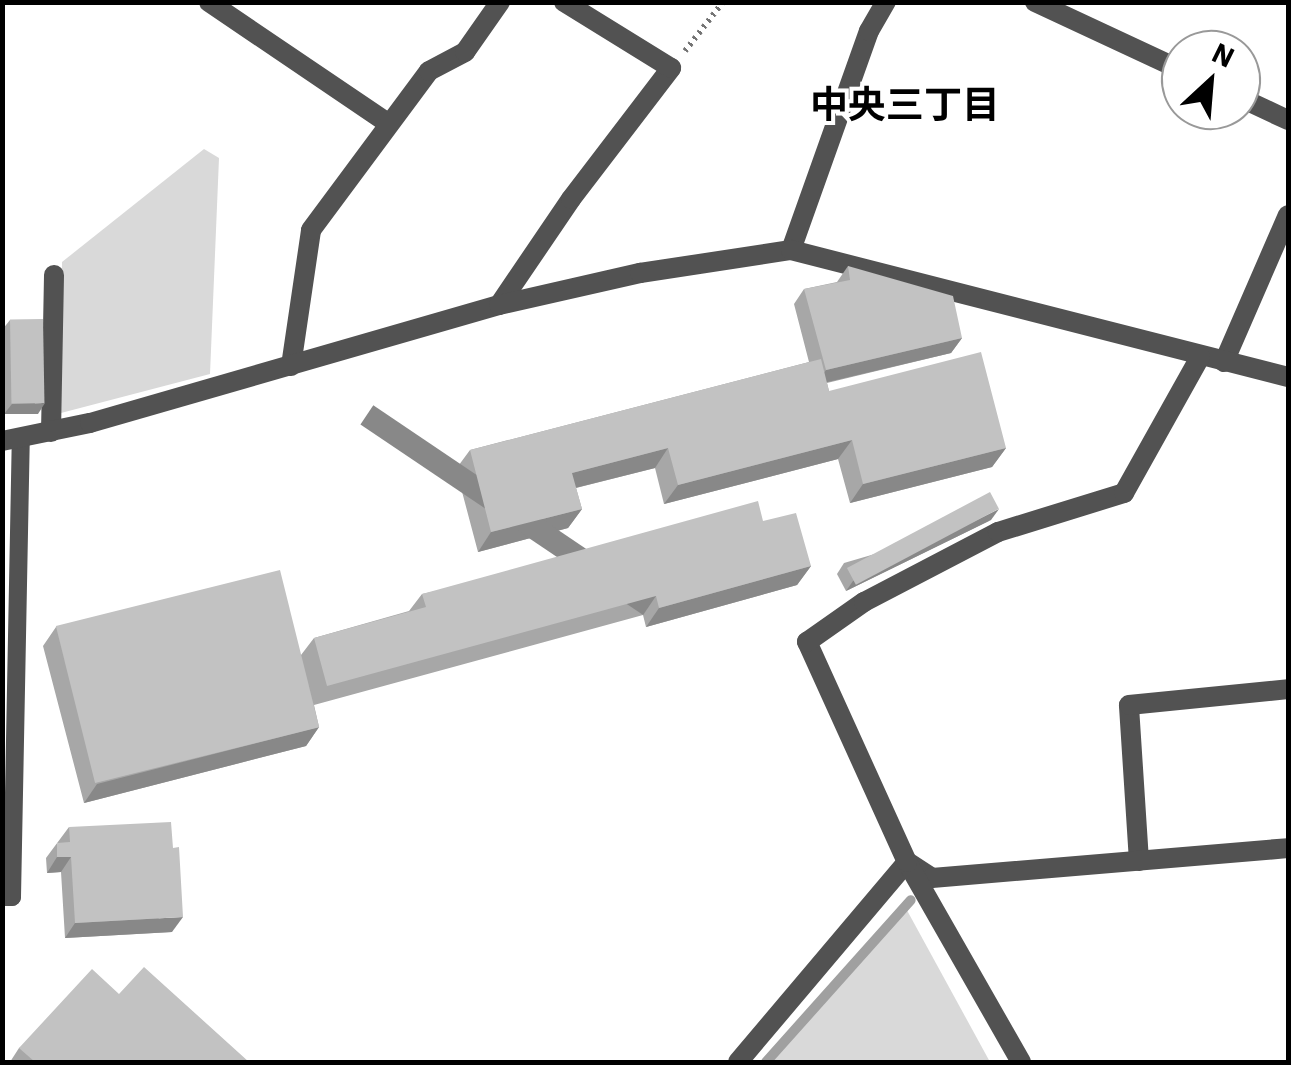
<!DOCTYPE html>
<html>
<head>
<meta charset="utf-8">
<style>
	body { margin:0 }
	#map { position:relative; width:1291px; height:1065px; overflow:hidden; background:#fff; font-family:"IBM Plex Sans","Noto Sans JP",sans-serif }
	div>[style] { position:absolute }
	.green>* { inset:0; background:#d9d9d9 }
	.stream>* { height:10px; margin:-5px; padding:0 5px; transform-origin:5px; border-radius:5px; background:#a0a0a0 }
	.path>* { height:6px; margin-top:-3px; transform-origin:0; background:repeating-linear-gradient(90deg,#747474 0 2.5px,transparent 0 7.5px) }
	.service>* { height:18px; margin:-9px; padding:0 9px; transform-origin:9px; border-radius:9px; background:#525252 }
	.minor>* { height:20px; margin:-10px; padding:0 10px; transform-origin:10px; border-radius:10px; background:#525252 }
	.wall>* { inset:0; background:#a7a7a7 }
	.shaded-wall>* { inset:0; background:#888; transform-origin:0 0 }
	.building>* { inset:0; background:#c2c2c2; transform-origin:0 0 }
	span { translate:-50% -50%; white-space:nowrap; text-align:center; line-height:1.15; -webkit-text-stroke:8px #fff; paint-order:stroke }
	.neighbourhood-label { font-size:38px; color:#000; font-weight:700 }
	.frame { position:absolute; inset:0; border:5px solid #000; pointer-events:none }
	.north { position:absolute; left:1161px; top:30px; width:100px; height:100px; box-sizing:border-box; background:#fff; border:2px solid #999; border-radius:50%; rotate:26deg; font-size:28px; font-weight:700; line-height:40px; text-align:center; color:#000 }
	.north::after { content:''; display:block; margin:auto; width:35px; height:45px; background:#000; clip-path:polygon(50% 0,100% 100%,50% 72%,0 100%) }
</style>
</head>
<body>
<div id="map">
	<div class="green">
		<i style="clip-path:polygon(204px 149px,219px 158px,210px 374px,61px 413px,62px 262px)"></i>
		<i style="clip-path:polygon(903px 903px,990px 1062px,766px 1062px)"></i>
	</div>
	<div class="stream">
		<i style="left:766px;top:1062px;width:217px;rotate:-48.2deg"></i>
	</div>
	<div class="path">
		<i style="left:685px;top:51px;width:62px;rotate:-52.2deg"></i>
	</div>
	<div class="service">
		<i style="left:2px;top:897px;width:10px"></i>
		<i style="left:12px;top:897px;width:459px;rotate:-88.9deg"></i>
	</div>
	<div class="minor">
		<i style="left:209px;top:2px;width:216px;rotate:34.1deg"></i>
		<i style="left:1035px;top:2px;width:161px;rotate:25deg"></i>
		<i style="left:1241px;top:98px;width:52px;rotate:25.1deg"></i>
		<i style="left:791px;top:250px;width:232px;rotate:-70.4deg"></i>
		<i style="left:869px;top:31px;width:34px;rotate:-60deg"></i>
		<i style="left:499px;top:305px;width:128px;rotate:-55.8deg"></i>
		<i style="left:571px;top:199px;width:165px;rotate:-52.6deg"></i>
		<i style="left:671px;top:68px;width:126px;rotate:-148.3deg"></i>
		<i style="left:1224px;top:362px;width:160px;rotate:-66.5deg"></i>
		<i style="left:291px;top:366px;width:137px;rotate:-81.6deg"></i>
		<i style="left:311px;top:230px;width:198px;rotate:-53.4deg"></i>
		<i style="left:429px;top:71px;width:41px;rotate:-27.8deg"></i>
		<i style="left:465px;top:52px;width:61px;rotate:-55deg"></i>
		<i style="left:51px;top:432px;width:157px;rotate:-88.9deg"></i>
		<i style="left:2px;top:441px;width:90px;rotate:-11.6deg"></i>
		<i style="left:90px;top:423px;width:426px;rotate:-16.1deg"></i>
		<i style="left:499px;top:305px;width:145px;rotate:-12.8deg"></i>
		<i style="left:640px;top:273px;width:153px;rotate:-8.7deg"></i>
		<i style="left:791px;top:250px;width:513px;rotate:14.33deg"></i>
		<i style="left:1139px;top:861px;width:156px;rotate:-93.7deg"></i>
		<i style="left:1129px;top:705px;width:160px;rotate:-5.7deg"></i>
		<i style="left:909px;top:863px;width:27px;rotate:33deg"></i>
		<i style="left:932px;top:878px;width:357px;rotate:-4.8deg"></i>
		<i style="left:738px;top:1062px;width:262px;rotate:-49.8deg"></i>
		<i style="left:1021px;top:1062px;width:230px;rotate:-119.7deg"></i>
		<i style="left:907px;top:862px;width:242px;rotate:-114.4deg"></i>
		<i style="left:807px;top:642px;width:70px;rotate:-35.1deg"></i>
		<i style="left:864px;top:602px;width:151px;rotate:-27.6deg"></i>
		<i style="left:998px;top:532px;width:132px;rotate:-17.2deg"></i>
		<i style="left:1124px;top:493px;width:156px;rotate:-60.8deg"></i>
	</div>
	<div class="wall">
		<i style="clip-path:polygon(848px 266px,962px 338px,951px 353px,827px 383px,829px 391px,1006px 448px,992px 467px,850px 503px,838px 459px,664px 504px,655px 468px,576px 488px,582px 509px,568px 528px,478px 552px,456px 469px,470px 450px,809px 362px,794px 304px,804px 289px,837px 282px)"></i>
		<i style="clip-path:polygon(10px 320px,38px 414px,4px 414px,2px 330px)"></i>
		<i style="clip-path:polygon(991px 520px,846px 591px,837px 574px,844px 563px)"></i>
		<i style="clip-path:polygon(763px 521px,811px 566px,797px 585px,646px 627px,643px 615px,314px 705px,319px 727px,306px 746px,84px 803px,43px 646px,56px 627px,301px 655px,314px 638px,409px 611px,422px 594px)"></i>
		<i style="clip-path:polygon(69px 827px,172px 932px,65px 938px,61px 872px,47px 873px,46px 858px)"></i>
		<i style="clip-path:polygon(119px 994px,249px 1062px,10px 1062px,19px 1048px)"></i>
	</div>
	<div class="shaded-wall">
		<i style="clip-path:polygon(962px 338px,951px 353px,815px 385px,826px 370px)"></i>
		<i style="clip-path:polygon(45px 403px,38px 414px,4px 414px,12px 404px)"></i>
		<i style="clip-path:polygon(852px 440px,838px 459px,664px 504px,678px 485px)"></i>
		<i style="clip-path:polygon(668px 448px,655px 468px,559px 492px,572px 473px)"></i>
		<i style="clip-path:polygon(1006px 448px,992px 467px,850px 503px,863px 484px)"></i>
		<i style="clip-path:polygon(582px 509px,568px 528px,478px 552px,491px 532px)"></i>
		<i style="clip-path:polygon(999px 509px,991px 520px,846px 591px,853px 581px)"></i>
		<i style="clip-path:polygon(811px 566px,797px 585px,646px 627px,659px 608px)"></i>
		<i style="left:656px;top:596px;width:23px;height:341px;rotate:124deg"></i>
		<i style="clip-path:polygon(319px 727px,306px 746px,84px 803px,97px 784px)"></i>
		<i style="clip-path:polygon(57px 857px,71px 857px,61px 872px,47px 873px)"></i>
		<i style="clip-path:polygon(183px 917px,172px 932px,65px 938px,75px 923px)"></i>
	</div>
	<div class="building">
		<i style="clip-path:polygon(848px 266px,953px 296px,962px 338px,826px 370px,804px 289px,850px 280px)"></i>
		<i style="left:43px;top:319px;width:84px;height:33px;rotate:89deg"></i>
		<i style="clip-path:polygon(981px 352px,1006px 448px,863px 484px,852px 440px,678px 485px,668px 448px,572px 473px,582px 509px,491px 532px,470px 450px,821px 359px,829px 391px)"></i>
		<i style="left:990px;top:492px;width:19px;height:162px;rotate:62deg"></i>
		<i style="clip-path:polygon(758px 501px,763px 521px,796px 513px,811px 566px,659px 608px,656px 596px,327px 686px,314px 638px,426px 607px,422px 594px)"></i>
		<i style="left:280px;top:570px;width:162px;height:231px;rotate:76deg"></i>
		<i style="clip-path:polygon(171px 822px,173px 848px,179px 847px,183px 917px,75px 923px,71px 857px,57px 857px,57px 843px,70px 842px,69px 827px)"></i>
		<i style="clip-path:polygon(144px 967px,249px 1062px,35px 1062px,19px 1048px,92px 969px,119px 994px)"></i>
	</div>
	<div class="neighbourhood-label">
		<span style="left:905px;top:104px">中央三丁目</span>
	</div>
	<div class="frame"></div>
	<div class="north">N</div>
</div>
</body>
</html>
